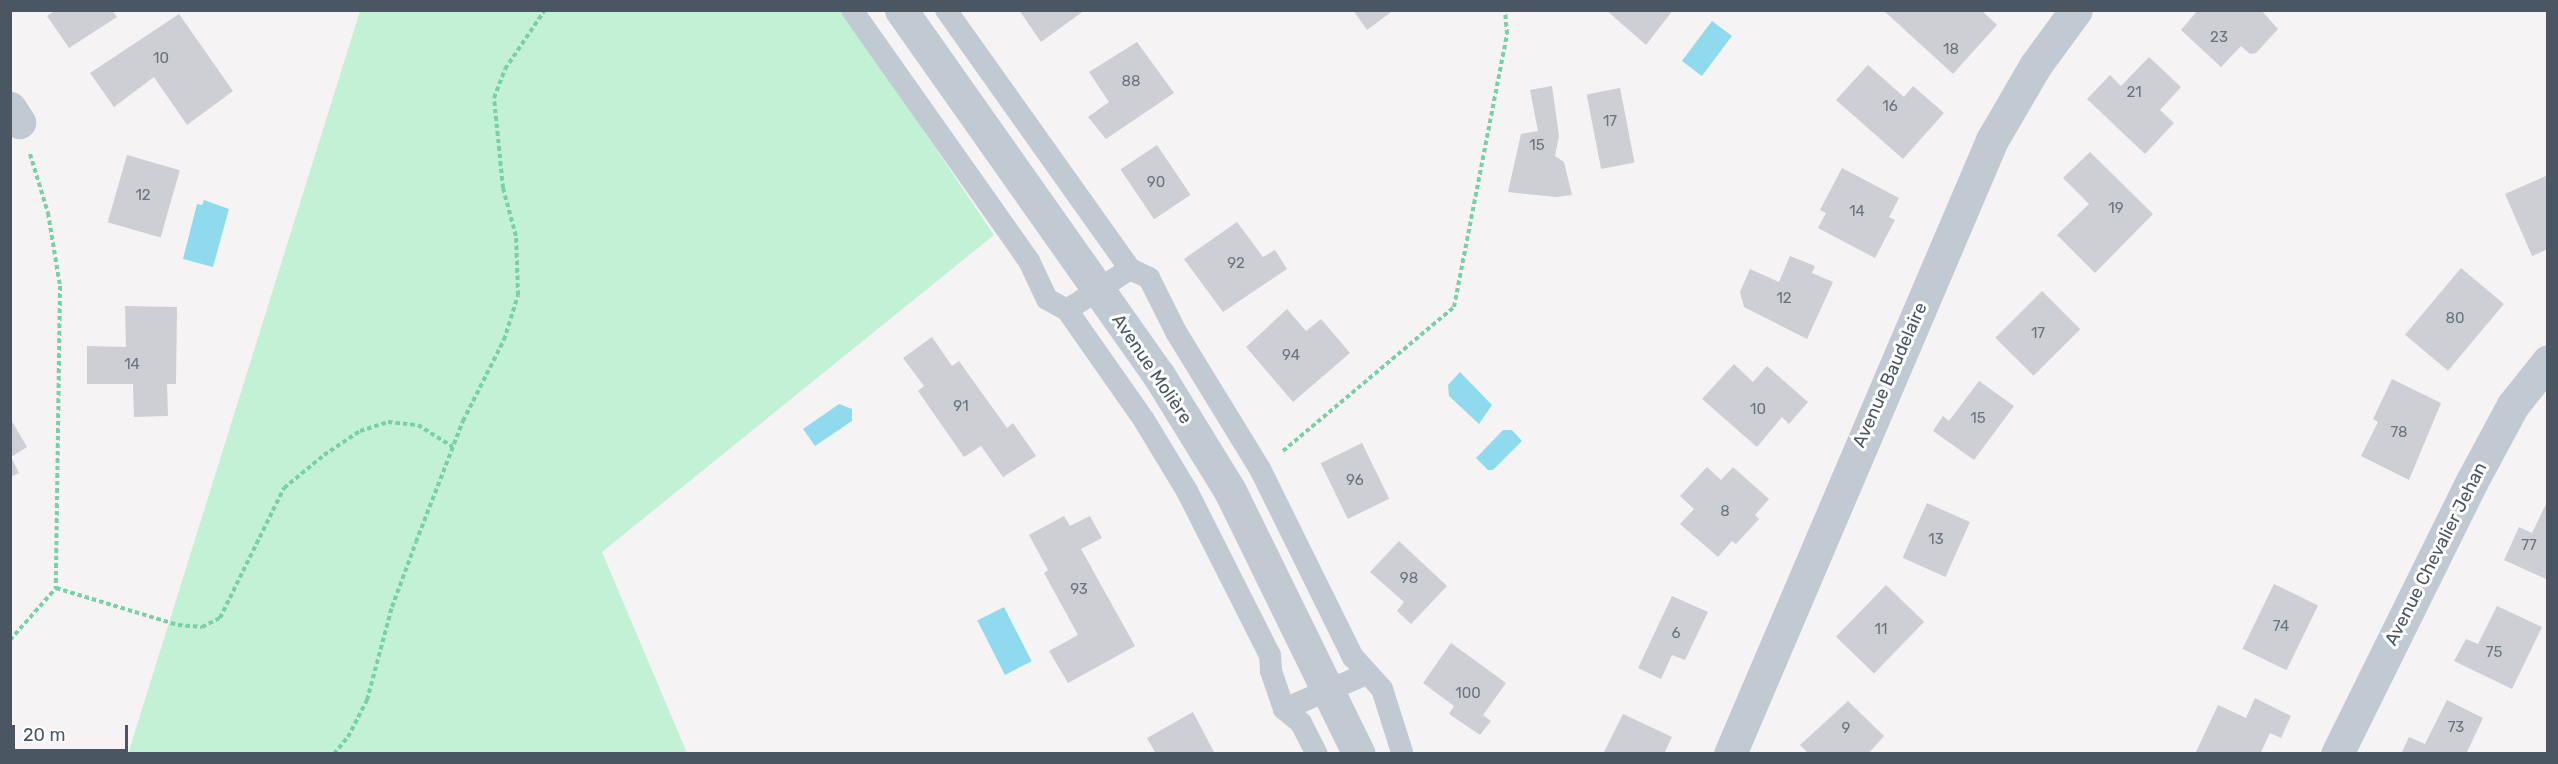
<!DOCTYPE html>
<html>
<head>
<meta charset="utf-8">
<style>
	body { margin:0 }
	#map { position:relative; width:2558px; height:764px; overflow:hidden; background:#f5f3f3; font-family:Rubik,sans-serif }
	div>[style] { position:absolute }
	.green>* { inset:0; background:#c3f1d5 }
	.water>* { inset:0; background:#90daee; transform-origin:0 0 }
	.building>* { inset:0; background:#cdcfd5; transform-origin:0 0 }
	.path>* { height:4px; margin-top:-2px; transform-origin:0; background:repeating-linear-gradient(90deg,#7ad0a6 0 4.5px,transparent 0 7.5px) }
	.lane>* { height:22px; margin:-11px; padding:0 11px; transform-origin:11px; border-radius:11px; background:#c1cad2 }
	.street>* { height:33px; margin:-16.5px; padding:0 16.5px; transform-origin:16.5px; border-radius:16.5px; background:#c1cad2 }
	span { translate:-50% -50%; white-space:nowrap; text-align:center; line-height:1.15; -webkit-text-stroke:6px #fff; paint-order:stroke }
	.number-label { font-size:15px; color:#6b747e }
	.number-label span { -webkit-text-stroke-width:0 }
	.street-label { font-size:18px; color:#4a5661 }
	.frame { position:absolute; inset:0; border:12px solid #4a5661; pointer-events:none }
	.scale { position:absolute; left:12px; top:725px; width:116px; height:27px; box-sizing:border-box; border:3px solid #4a5661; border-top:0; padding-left:8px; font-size:18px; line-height:21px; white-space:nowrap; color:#4a5661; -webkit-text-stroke:4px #fff; paint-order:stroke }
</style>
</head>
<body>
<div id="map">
	<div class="green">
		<i style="clip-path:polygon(360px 11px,843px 11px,994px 235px,602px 552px,687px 753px,128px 754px)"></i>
	</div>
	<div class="water">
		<i style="left:1712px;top:21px;width:25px;height:50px;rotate:37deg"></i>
		<i style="clip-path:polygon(204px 200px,229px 209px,213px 267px,183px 259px,197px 204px,202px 205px)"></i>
		<i style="clip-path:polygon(1460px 372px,1492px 405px,1479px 424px,1449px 396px,1448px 385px)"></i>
		<i style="clip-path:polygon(839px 404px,852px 409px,852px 421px,815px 446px,803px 429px)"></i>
		<i style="clip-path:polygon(1503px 430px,1512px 430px,1522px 441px,1493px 470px,1488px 470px,1476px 458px)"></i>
		<i style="left:1004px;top:607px;width:61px;height:30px;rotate:63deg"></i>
	</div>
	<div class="building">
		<i style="clip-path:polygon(56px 10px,112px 10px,117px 17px,69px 48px,47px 16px)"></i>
		<i style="clip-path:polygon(1019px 10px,1085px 10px,1041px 42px)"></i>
		<i style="clip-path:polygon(1353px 10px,1394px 10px,1367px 30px)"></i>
		<i style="clip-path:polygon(1606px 10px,1673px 10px,1646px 45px)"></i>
		<i style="clip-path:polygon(1883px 10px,1981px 10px,1997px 25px,1953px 74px)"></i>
		<i style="clip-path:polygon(2198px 10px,2261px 10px,2278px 29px,2256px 53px,2250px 54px,2241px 46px,2221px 67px,2181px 30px)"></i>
		<i style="clip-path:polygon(179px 14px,233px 91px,187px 125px,154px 77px,114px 107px,90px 73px)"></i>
		<i style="clip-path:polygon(1137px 42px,1174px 93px,1106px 139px,1088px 117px,1109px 102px,1089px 72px)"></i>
		<i style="clip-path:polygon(2149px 57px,2181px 87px,2160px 110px,2174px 123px,2145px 154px,2087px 99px,2110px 75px,2121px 86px)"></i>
		<i style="clip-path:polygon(1868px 65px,1904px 97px,1913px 86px,1944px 113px,1903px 159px,1836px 100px)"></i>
		<i style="clip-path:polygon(1552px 86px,1559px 136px,1555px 156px,1564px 162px,1572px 195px,1556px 197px,1508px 192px,1521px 134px,1538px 131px,1530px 90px)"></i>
		<i style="left:1620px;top:88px;width:76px;height:34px;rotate:79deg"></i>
		<i style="left:1157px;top:145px;width:60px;height:44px;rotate:56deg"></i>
		<i style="clip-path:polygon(2090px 152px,2153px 214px,2095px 273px,2057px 235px,2089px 204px,2063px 178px)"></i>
		<i style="left:127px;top:155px;width:55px;height:70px;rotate:16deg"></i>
		<i style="clip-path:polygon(1842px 168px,1899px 198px,1889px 217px,1895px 220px,1875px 258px,1818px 228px,1826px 213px,1820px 210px)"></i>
		<i style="clip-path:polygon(2548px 175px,2548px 249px,2532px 256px,2505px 194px)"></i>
		<i style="clip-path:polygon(1237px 222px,1263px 257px,1275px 250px,1287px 269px,1223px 312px,1184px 259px)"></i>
		<i style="clip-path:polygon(1790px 256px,1815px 266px,1812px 273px,1833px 282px,1807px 339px,1744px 307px,1740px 292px,1750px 269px,1779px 282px)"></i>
		<i style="left:2461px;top:268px;width:56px;height:87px;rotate:40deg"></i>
		<i style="left:2042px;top:291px;width:54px;height:66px;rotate:45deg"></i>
		<i style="clip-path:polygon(125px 306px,177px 307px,176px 384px,167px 384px,168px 416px,134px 417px,133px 384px,87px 384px,87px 346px,126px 347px)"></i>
		<i style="clip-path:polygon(1287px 309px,1306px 331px,1321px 319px,1350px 353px,1293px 402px,1246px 347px)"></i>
		<i style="clip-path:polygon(932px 337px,952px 366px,959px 361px,1007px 428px,1013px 423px,1036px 456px,1003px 477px,981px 446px,964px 457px,918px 391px,924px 386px,903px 358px)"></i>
		<i style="clip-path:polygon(1734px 364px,1753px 382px,1767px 366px,1808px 402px,1789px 424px,1782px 417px,1757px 447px,1702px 399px)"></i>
		<i style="clip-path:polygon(2392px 379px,2441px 403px,2409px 480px,2361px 456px,2378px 422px,2373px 419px)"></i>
		<i style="clip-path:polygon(1979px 381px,2014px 406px,1974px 460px,1933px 431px,1943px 416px,1949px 421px)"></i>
		<i style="clip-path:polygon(10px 418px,27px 447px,11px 457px,19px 473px,10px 477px)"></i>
		<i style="left:1362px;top:443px;width:62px;height:46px;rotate:64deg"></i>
		<i style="clip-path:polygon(1707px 467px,1721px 480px,1733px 467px,1769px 499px,1755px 515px,1759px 519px,1736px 544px,1732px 541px,1718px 557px,1680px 524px,1694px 509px,1680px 496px)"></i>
		<i style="clip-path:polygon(2548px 500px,2548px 580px,2504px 560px,2519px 527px,2532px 533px)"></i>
		<i style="left:1927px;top:503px;width:47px;height:60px;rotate:24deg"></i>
		<i style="clip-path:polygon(1064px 516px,1070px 526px,1090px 516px,1102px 538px,1081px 549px,1135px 646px,1068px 683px,1049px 651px,1078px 635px,1044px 573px,1048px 570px,1029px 535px)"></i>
		<i style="clip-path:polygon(1399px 541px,1447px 586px,1411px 624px,1397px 611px,1404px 602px,1370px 572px)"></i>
		<i style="left:2274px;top:584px;width:49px;height:72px;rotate:26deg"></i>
		<i style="left:1886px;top:585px;width:53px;height:72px;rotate:44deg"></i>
		<i style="clip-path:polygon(1672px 596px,1708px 612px,1685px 660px,1672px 655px,1661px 679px,1638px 668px)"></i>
		<i style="clip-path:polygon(2497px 606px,2542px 627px,2512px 689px,2454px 661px,2466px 639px,2478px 644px)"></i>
		<i style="clip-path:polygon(1451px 643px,1506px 683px,1483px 715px,1491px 721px,1480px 735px,1449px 714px,1454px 706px,1423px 683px)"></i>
		<i style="clip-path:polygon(2255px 698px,2291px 716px,2281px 738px,2270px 733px,2260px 754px,2195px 754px,2218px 705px,2246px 718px)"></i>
		<i style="clip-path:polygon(2447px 700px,2483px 718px,2466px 754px,2401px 754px,2409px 737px,2425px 744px)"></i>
		<i style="clip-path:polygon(1848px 701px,1884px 736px,1868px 754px,1809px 754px,1800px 745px)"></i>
		<i style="clip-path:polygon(1193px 712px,1215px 754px,1156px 754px,1147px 738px)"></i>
		<i style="clip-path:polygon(1623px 714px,1672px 737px,1664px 754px,1603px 754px)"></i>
	</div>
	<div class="path">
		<i style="left:30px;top:154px;width:62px;rotate:73deg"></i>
		<i style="left:48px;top:213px;width:74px;rotate:80.7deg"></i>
		<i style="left:60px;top:286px;width:302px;rotate:90.8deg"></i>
		<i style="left:1283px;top:451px;width:224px;rotate:-40.1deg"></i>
		<i style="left:1454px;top:307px;width:278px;rotate:-79deg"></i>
		<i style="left:1507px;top:34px;width:24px;rotate:-95deg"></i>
		<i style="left:10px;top:640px;width:69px;rotate:-48.5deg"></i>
		<i style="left:56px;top:588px;width:127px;rotate:16.9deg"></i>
		<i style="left:178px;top:625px;width:24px;rotate:5deg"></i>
		<i style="left:202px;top:627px;width:20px;rotate:-27deg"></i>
		<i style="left:220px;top:618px;width:145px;rotate:-63.8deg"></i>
		<i style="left:284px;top:488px;width:52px;rotate:-39.5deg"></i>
		<i style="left:324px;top:455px;width:43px;rotate:-33.7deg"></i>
		<i style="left:360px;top:431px;width:29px;rotate:-18deg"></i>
		<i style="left:388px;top:422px;width:30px;rotate:6deg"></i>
		<i style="left:418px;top:425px;width:41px;rotate:32.2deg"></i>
		<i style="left:334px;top:754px;width:22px;rotate:-51deg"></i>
		<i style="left:348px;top:737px;width:42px;rotate:-62.8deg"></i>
		<i style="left:367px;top:700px;width:96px;rotate:-75deg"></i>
		<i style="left:392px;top:607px;width:69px;rotate:-69.7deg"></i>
		<i style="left:416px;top:542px;width:130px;rotate:-68.8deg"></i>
		<i style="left:463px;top:421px;width:91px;rotate:-63.2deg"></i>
		<i style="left:504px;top:340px;width:47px;rotate:-72.7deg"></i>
		<i style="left:518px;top:295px;width:59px;rotate:-91.9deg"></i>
		<i style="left:516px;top:236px;width:50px;rotate:-105.2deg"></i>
		<i style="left:503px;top:188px;width:90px;rotate:-95.7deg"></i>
		<i style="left:494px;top:98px;width:31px;rotate:-69deg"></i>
		<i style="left:505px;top:69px;width:71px;rotate:-55.9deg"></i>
	</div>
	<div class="lane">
		<i style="left:852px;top:10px;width:307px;rotate:54.8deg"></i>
		<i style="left:1029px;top:261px;width:42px;rotate:64.7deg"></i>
		<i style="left:1047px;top:299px;width:23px;rotate:29deg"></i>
		<i style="left:1067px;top:310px;width:134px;rotate:55deg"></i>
		<i style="left:1144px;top:420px;width:83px;rotate:58.8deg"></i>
		<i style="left:1187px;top:491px;width:184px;rotate:63.2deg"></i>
		<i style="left:1270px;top:655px;width:16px;rotate:86deg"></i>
		<i style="left:1271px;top:671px;width:40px;rotate:71.1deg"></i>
		<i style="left:1284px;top:709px;width:22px;rotate:39deg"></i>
		<i style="left:1301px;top:723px;width:35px;rotate:63deg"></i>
		<i style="left:946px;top:10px;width:318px;rotate:54.6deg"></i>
		<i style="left:1130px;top:269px;width:21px;rotate:25deg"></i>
		<i style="left:1149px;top:278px;width:60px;rotate:63.4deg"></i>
		<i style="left:1176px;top:332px;width:161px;rotate:58.5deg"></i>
		<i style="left:1260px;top:469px;width:210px;rotate:63.7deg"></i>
		<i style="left:1353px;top:657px;width:43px;rotate:47.8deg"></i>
		<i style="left:1382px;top:689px;width:66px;rotate:72.4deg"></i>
		<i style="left:1067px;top:310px;width:75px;rotate:-33.1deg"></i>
		<i style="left:1284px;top:709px;width:90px;rotate:-22.9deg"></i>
	</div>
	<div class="street">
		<i style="left:901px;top:10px;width:446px;rotate:54.8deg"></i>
		<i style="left:1158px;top:374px;width:137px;rotate:58.4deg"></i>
		<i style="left:1230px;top:491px;width:293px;rotate:63.9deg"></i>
		<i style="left:10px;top:108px;width:17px;rotate:57deg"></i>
		<i style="left:1730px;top:754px;width:668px;rotate:-66.89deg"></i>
		<i style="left:1992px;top:140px;width:86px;rotate:-59.8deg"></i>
		<i style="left:2035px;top:66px;width:69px;rotate:-53.8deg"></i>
		<i style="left:2337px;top:754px;width:305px;rotate:-63.7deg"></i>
		<i style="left:2472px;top:481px;width:86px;rotate:-61.7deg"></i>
		<i style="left:2513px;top:405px;width:56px;rotate:-51.5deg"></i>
	</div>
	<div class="number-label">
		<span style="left:2219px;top:38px">23</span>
		<span style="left:1951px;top:50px">18</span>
		<span style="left:161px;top:59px">10</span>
		<span style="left:1131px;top:82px">88</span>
		<span style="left:2134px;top:93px">21</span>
		<span style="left:1890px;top:107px">16</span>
		<span style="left:1610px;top:122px">17</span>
		<span style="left:1537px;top:146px">15</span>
		<span style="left:1156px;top:183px">90</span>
		<span style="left:143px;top:196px">12</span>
		<span style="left:2116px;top:209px">19</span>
		<span style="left:1857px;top:212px">14</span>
		<span style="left:1236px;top:264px">92</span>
		<span style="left:1784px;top:299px">12</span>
		<span style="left:2455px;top:319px">80</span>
		<span style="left:2038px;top:334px">17</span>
		<span style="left:1291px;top:356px">94</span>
		<span style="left:132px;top:365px">14</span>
		<span style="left:961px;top:407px">91</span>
		<span style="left:1758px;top:410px">10</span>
		<span style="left:1978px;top:419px">15</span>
		<span style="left:2399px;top:433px">78</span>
		<span style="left:1355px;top:481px">96</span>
		<span style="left:1725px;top:512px">8</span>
		<span style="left:1936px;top:540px">13</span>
		<span style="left:2529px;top:546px">77</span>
		<span style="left:1409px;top:579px">98</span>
		<span style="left:1079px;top:590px">93</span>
		<span style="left:2281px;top:627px">74</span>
		<span style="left:1881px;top:630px">11</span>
		<span style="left:1676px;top:634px">6</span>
		<span style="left:2494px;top:653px">75</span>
		<span style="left:1468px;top:694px">100</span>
		<span style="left:2456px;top:728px">73</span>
		<span style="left:1846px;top:729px">9</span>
	</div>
	<div class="street-label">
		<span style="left:1152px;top:369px;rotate:56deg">Avenue Molière</span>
		<span style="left:1890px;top:375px;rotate:-66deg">Avenue Baudelaire</span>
		<span style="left:2436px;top:554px;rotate:-63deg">Avenue Chevalier Jehan</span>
	</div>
	<div class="frame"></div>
	<div class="scale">20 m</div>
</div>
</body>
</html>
